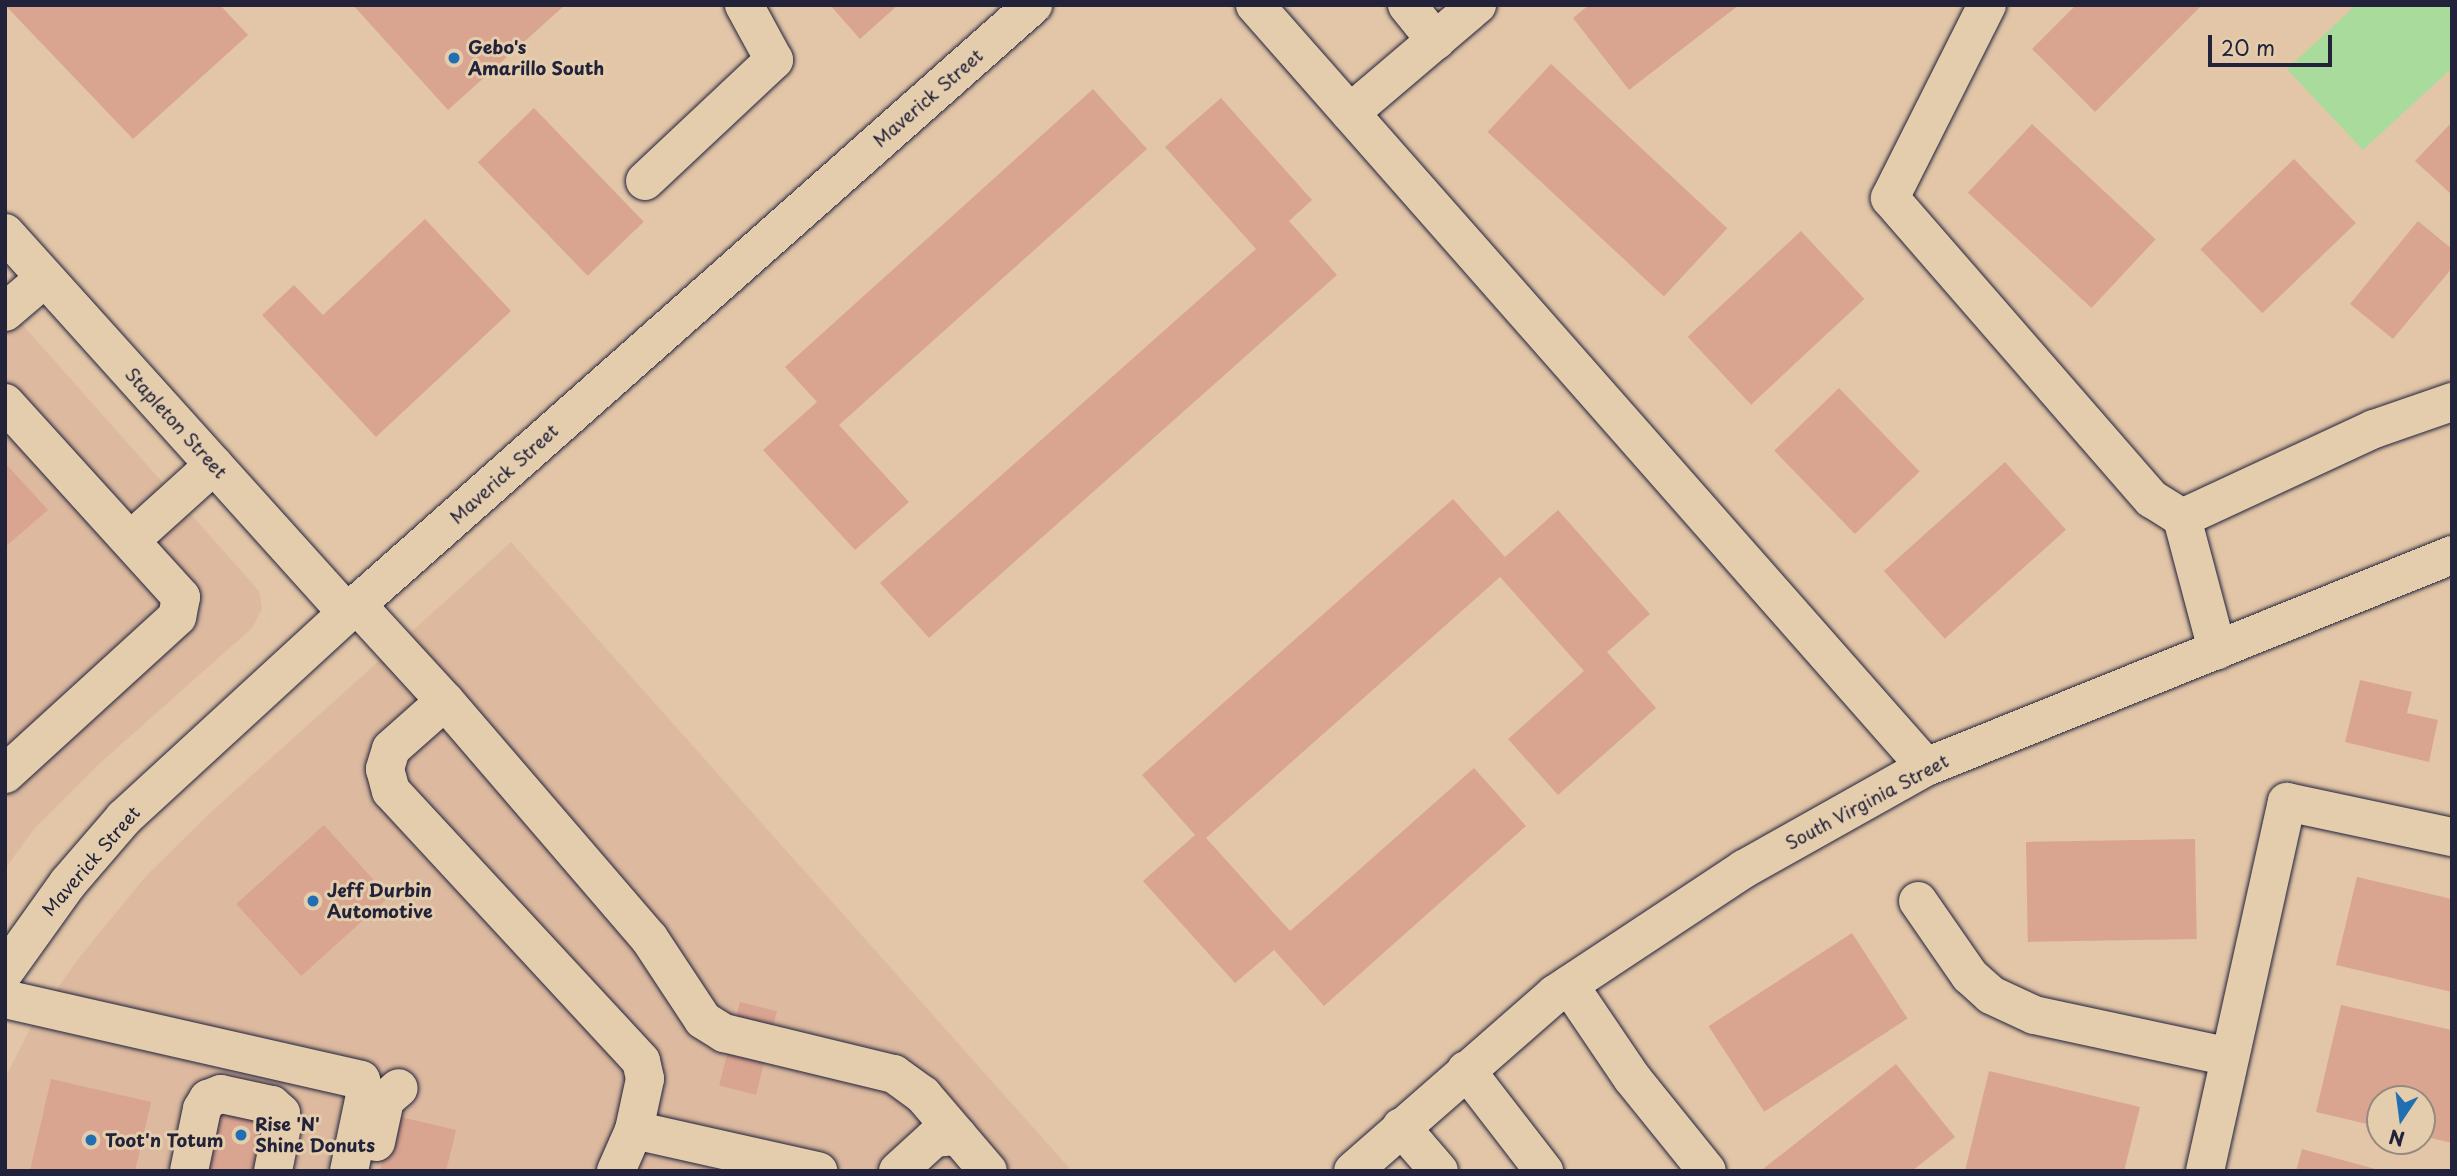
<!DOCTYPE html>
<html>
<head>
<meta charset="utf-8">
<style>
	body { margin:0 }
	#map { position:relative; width:2457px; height:1176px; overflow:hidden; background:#e3c6a8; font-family:"Playpen Sans",sans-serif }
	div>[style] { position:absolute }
	.built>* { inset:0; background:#dcb99f }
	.green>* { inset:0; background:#a9db9c }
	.building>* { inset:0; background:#d9a590; transform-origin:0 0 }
	.roads { filter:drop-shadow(0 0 2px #22223b) drop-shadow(0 0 2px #22223b) }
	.minor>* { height:38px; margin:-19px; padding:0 19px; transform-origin:19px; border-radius:19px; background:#e4cdad }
	.dots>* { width:19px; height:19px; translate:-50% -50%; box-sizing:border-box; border:4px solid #e4cdad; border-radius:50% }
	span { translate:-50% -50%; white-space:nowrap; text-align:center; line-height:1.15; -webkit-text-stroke:6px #e4cdad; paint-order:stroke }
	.poi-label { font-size:18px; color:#22223b; font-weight:700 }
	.left { translate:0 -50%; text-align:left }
	.street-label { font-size:18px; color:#22223b }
	.frame { position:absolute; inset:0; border:7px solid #22223b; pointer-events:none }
	.north { position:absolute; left:2366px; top:1085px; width:70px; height:70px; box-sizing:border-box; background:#e4cdad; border:2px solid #96897f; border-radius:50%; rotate:193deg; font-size:19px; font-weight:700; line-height:28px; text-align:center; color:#22223b }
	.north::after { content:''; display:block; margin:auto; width:24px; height:32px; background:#1f6fb2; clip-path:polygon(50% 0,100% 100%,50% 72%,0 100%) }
	.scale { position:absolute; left:2208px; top:35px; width:124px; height:32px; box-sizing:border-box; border:4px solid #22223b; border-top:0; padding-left:9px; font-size:21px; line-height:24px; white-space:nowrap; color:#22223b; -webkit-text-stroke:5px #e4cdad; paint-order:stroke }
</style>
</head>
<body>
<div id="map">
	<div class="built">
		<i style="clip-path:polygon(5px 305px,259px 591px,262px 609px,252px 628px,98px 765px,34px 829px,5px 869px)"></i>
		<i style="clip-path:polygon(511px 542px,1072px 1171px,5px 1171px,5px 1078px,34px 1021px,79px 958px,146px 876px,210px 813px)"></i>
	</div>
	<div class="green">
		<i style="clip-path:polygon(2356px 5px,2452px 5px,2452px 68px,2363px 150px,2287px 69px)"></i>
	</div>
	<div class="building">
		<i style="clip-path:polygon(5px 5px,220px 5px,248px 35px,133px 139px)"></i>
		<i style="clip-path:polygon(353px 5px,565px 5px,448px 110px)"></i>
		<i style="clip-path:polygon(830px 5px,898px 5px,860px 39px)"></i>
		<i style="clip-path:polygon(1589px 5px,1739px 5px,1629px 90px,1573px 18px)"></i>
		<i style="clip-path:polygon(2076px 5px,2202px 5px,2095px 112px,2032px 49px)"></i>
		<i style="left:1551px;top:64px;width:241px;height:93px;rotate:43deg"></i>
		<i style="clip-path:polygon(1093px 89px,1147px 149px,839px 425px,909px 502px,855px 550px,763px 450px,817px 402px,785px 367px)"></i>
		<i style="clip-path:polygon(1221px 98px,1312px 200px,1289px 221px,1337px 275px,929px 638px,880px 583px,1256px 249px,1165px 147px)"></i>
		<i style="left:534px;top:108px;width:158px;height:78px;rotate:46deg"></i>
		<i style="clip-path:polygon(2452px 122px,2452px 195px,2415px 161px)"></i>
		<i style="left:2032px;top:124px;width:169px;height:94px;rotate:43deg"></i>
		<i style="left:2294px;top:159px;width:89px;height:130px;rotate:46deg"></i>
		<i style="clip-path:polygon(425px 219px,511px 311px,376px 437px,262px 315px,294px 285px,323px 315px)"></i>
		<i style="clip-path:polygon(2418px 221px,2452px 249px,2452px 268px,2393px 339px,2350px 304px)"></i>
		<i style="left:1801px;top:231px;width:93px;height:155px;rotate:47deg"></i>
		<i style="left:1839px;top:388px;width:116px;height:90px;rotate:46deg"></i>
		<i style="left:2005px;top:462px;width:91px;height:163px;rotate:48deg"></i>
		<i style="clip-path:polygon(5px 463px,48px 510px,5px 547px)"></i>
		<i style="clip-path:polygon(1453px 499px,1505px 557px,1558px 510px,1650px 614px,1607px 652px,1656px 708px,1558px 795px,1508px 739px,1584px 671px,1500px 577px,1206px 838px,1290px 931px,1474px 768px,1526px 826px,1324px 1006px,1274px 950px,1235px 983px,1143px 881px,1195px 835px,1142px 775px)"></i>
		<i style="clip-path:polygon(2360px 680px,2412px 692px,2407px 713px,2438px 720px,2429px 762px,2345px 742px)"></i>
		<i style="left:324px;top:825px;width:97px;height:118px;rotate:48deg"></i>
		<i style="left:2195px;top:839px;width:100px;height:169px;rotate:89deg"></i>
		<i style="clip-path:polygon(2357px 877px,2452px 899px,2452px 992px,2336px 965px)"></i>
		<i style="left:1852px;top:933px;width:102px;height:171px;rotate:57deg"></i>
		<i style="left:740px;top:1002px;width:38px;height:86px;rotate:14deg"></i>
		<i style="clip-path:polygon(2341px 1005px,2452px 1030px,2452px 1143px,2422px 1136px,2422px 1099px,2380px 1099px,2380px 1127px,2316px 1112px)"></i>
		<i style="clip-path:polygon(1896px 1064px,1955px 1137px,1912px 1171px,1763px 1169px)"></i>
		<i style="clip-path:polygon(1989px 1071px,2140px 1107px,2124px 1171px,1965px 1171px)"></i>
		<i style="clip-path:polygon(51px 1079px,151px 1102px,135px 1171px,30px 1171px)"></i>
		<i style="clip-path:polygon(220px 1111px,270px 1122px,268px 1171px,198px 1171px)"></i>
		<i style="clip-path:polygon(392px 1115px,456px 1130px,446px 1171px,380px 1171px)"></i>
		<i style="clip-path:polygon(2302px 1149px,2379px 1170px,2379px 1171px,2296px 1171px)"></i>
	</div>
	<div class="roads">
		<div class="minor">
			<i style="left:1255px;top:5px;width:1015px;rotate:48.63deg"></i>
			<i style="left:1407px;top:5px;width:46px;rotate:51.1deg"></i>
			<i style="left:1987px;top:5px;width:216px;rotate:116.7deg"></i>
			<i style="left:1890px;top:198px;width:399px;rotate:49deg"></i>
			<i style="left:2152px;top:499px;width:36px;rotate:32deg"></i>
			<i style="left:2182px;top:518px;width:212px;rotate:-24.9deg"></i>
			<i style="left:2374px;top:429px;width:83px;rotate:-19.1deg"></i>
			<i style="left:1350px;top:113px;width:167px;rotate:-40.4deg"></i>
			<i style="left:645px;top:181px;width:177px;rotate:-43.2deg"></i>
			<i style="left:774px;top:60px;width:63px;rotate:-118.6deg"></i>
			<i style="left:5px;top:233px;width:511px;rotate:48.01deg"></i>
			<i style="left:5px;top:312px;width:52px;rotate:-40.4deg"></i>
			<i style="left:5px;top:403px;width:262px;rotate:47.8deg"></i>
			<i style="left:181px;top:597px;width:20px;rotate:101deg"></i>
			<i style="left:177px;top:617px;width:233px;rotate:137.6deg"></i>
			<i style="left:2182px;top:518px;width:137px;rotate:75.1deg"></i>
			<i style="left:131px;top:540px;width:112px;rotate:-42.1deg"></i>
			<i style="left:357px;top:605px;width:130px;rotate:47.5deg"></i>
			<i style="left:445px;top:701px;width:313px;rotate:49.3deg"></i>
			<i style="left:649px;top:938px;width:98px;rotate:56.6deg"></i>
			<i style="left:703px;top:1020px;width:25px;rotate:32deg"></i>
			<i style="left:724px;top:1033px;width:175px;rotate:13.6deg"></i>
			<i style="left:894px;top:1074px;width:36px;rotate:36deg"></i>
			<i style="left:923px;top:1095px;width:100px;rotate:49.5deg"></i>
			<i style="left:445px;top:701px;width:72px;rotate:138.4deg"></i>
			<i style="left:391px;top:749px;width:21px;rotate:107deg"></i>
			<i style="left:385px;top:769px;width:23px;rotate:75deg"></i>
			<i style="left:391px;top:791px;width:368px;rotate:47.2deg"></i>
			<i style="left:641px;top:1061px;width:18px;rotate:77deg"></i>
			<i style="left:645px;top:1079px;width:52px;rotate:102.2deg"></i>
			<i style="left:1918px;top:901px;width:91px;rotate:55.3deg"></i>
			<i style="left:1970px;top:976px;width:28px;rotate:42deg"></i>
			<i style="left:1991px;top:995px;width:47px;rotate:24.9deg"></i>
			<i style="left:2034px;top:1015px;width:200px;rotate:12.1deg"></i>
			<i style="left:5px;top:971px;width:108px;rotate:-54.4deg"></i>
			<i style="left:68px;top:883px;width:86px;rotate:-49.3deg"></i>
			<i style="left:124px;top:818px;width:303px;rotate:-42.6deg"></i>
			<i style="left:347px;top:613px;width:917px;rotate:-41.55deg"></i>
			<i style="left:1569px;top:985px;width:112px;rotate:55.9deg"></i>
			<i style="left:1632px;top:1078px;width:119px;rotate:51.1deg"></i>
			<i style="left:5px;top:999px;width:365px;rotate:12.8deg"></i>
			<i style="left:361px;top:1080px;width:16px;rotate:75deg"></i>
			<i style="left:365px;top:1095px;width:78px;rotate:101.9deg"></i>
			<i style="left:1466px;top:1070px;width:128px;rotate:52.3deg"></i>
			<i style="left:1401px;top:1127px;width:58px;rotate:49.2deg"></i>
			<i style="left:376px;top:1142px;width:43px;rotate:-77.9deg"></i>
			<i style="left:385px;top:1100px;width:18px;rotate:-41deg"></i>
			<i style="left:189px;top:1171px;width:63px;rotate:-78.2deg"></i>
			<i style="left:202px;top:1109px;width:12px;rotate:-59deg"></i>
			<i style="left:208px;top:1099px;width:14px;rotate:-21deg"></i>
			<i style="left:221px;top:1094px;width:52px;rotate:12.2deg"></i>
			<i style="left:272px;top:1105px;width:12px;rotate:42deg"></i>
			<i style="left:281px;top:1113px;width:13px;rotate:86deg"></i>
			<i style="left:282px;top:1126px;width:46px;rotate:101.3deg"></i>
			<i style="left:616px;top:1171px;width:45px;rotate:-66.3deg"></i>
			<i style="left:634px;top:1130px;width:189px;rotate:12.6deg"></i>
			<i style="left:898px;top:1171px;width:49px;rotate:-42.5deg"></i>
			<i style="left:934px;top:1138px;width:24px;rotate:-5deg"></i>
			<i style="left:1353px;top:1171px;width:269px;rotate:-41.2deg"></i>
			<i style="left:1555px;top:994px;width:227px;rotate:-33.5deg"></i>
			<i style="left:1744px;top:869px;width:209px;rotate:-29.3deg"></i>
			<i style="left:1926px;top:767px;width:567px;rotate:-21.95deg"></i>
			<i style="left:2205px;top:1171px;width:378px;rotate:-77.5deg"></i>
			<i style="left:2287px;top:802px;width:169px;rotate:12deg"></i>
		</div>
	</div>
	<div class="dots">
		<i style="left:454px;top:58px;background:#1f6fb2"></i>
		<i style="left:313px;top:901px;background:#1f6fb2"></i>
		<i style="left:241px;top:1135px;background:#1f6fb2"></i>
		<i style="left:91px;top:1140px;background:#1f6fb2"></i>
	</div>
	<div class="poi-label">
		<span class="left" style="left:468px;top:58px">Gebo's<br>Amarillo South</span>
		<span class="left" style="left:327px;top:901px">Jeff Durbin<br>Automotive</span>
		<span class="left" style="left:255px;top:1135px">Rise 'N'<br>Shine Donuts</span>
		<span class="left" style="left:105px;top:1140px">Toot'n Totum</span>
	</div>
	<div class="street-label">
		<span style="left:928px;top:98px;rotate:-41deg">Maverick Street</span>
		<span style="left:176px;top:423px;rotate:48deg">Stapleton Street</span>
		<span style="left:504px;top:474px;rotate:-42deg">Maverick Street</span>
		<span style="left:1867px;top:802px;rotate:-28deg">South Virginia Street</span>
		<span style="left:91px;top:861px;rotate:-49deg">Maverick Street</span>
	</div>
	<div class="frame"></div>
	<div class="north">N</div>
	<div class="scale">20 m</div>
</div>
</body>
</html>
